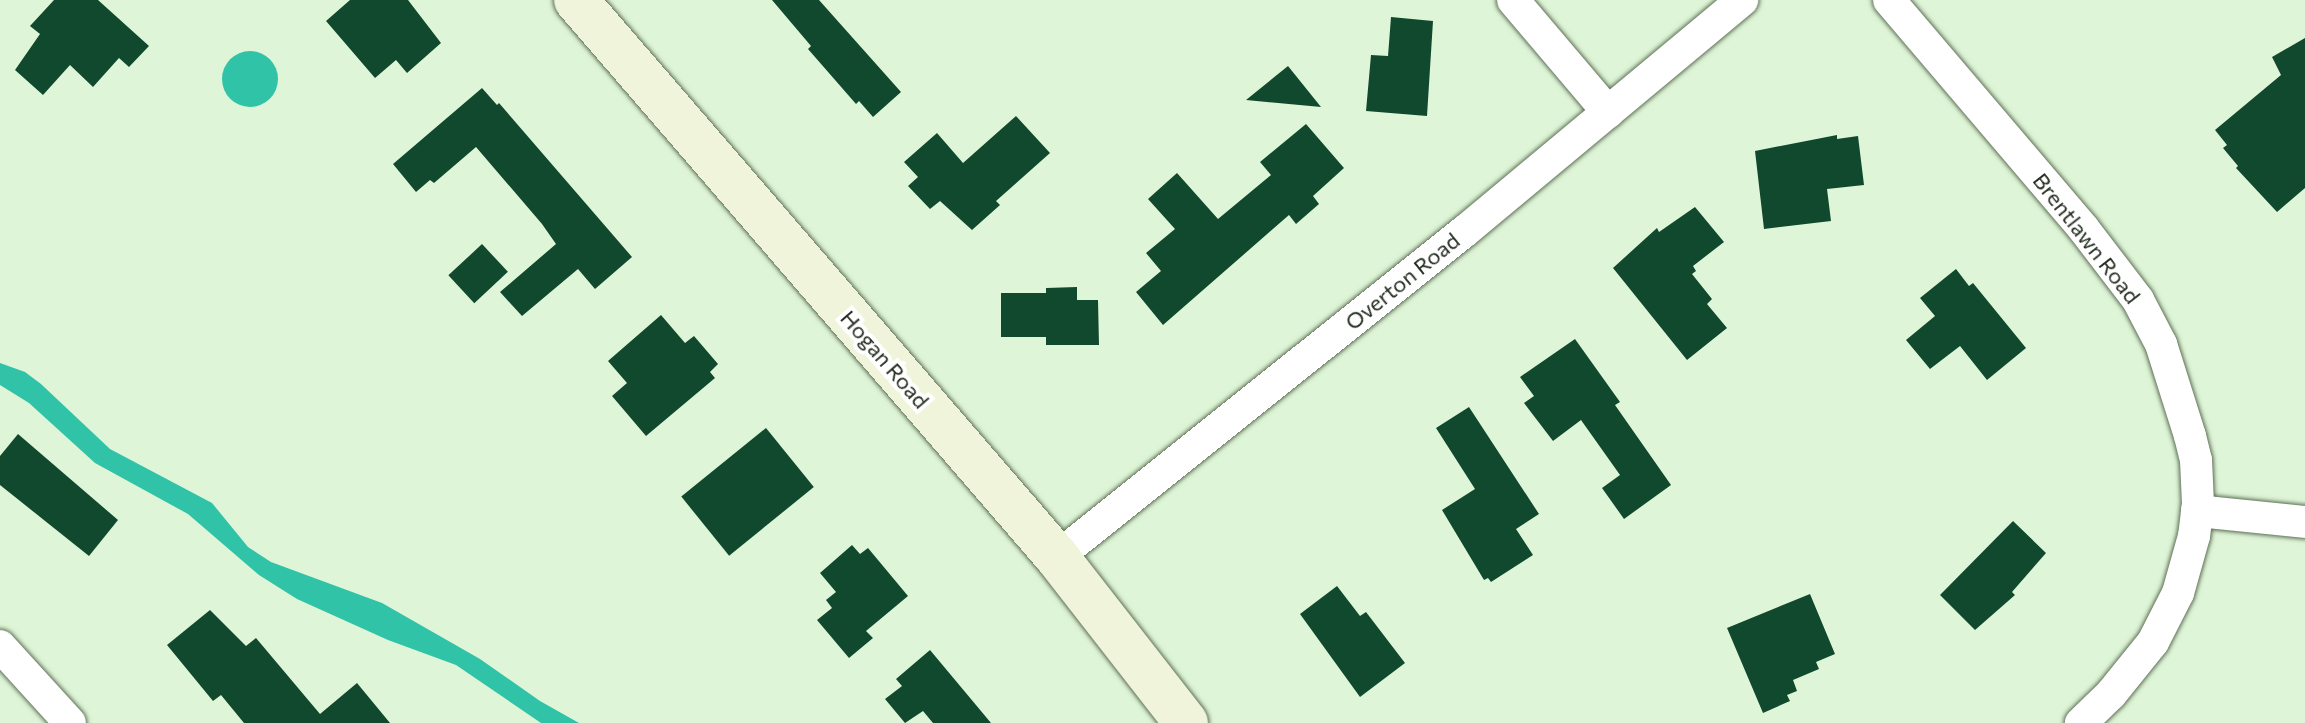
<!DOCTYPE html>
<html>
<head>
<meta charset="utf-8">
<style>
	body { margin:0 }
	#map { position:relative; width:2305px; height:723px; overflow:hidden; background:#dff5d7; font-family:Commissioner,sans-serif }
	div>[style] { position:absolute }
	.water>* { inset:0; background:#31c3a8 }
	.round { border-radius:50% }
	.building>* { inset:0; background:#11492e; transform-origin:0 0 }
	.roads { filter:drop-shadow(0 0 2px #5d7056) drop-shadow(0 0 2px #5d7056) }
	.street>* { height:32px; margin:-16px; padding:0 16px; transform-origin:16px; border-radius:16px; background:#fff }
	.secondary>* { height:44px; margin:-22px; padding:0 22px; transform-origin:22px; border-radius:22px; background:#eff4da }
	span { translate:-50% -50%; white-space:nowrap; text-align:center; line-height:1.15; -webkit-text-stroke:8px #fff; paint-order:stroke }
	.street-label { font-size:22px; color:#242c21 }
</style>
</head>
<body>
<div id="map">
	<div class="water">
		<i class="round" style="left:222px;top:51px;width:56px;height:56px"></i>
		<i style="clip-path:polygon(0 363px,25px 372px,41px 384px,110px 449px,212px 503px,248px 547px,271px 562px,382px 603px,480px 659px,540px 701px,579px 723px,541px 723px,456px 665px,388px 640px,297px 599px,259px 575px,188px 514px,95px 463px,29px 403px,0 385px)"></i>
	</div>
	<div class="building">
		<i style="clip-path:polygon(54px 0,98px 0,149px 46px,129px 67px,119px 58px,93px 87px,70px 65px,43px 95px,15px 70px,40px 34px,30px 26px)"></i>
		<i style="clip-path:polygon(350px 0,408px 0,441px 43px,407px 73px,396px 60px,375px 78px,326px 21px)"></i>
		<i style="clip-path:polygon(772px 0,819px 0,901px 92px,873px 117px,859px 101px,856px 104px,808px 49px,811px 46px)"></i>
		<i style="clip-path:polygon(1391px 17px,1433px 21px,1427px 116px,1366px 111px,1371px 55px,1388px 56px)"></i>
		<i style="clip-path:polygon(2305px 38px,2305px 188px,2277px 212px,2236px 168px,2238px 166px,2223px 148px,2227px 145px,2215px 130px,2281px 75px,2272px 57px)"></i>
		<i style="clip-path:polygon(1288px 66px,1321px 107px,1246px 100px)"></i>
		<i style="clip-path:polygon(482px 88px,497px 105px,499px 103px,632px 257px,595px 289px,578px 269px,522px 316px,500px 292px,556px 244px,542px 224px,476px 147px,434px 183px,430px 180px,416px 192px,393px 164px)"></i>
		<i style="clip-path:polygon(1016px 116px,1050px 153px,996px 201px,1000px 205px,972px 230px,940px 201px,930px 209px,908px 186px,918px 177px,904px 162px,937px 133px,963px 163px)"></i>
		<i style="clip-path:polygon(1306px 124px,1344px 168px,1313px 196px,1319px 204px,1296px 224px,1289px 215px,1163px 325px,1136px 292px,1161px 271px,1146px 253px,1175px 229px,1148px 199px,1177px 173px,1218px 219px,1271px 175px,1260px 162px)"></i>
		<i style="clip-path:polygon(1837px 135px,1837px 139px,1858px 136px,1864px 185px,1827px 189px,1831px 221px,1764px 229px,1755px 151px)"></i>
		<i style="clip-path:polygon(1695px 207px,1724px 242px,1693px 266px,1696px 271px,1692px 274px,1712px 299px,1707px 304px,1727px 328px,1687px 360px,1613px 268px,1657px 228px,1659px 232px)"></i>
		<i style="left:482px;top:244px;width:38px;height:46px;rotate:47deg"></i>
		<i style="clip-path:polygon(1956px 269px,1969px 286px,1973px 283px,2026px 348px,1987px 380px,1960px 346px,1930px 369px,1906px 340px,1935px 316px,1920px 298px)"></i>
		<i style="clip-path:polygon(1077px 287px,1077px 300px,1098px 300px,1099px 345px,1046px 345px,1046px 337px,1001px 337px,1001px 293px,1046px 293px,1046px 288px)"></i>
		<i style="clip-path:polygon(661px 315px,685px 343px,694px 336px,718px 364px,710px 372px,715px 378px,646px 436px,612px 396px,627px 383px,608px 361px)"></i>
		<i style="clip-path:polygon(1575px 339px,1620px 402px,1615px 405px,1671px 485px,1624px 519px,1602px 488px,1620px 475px,1581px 420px,1553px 441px,1524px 403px,1534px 396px,1520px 377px)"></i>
		<i style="clip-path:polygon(1469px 407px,1539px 514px,1516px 529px,1533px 555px,1491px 582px,1488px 578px,1484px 580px,1442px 510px,1475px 489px,1436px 428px)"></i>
		<i style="left:766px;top:428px;width:76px;height:109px;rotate:51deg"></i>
		<i style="clip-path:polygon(18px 434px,118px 520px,89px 556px,0 485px,0 456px)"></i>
		<i style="clip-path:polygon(2013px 521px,2046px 553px,2012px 592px,2015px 595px,1975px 630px,1940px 595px)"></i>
		<i style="clip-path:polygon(852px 545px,860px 554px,868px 548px,908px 596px,866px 631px,873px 638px,849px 658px,817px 620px,832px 608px,826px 600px,836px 592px,820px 573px)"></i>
		<i style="clip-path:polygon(1337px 586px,1360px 616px,1366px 612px,1405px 663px,1360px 697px,1300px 614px)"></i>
		<i style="clip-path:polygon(1810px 594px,1835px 654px,1816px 662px,1819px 669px,1793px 680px,1797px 691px,1787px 695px,1790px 701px,1763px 713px,1727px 628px)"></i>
		<i style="clip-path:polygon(210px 610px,246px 646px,256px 638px,320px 714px,357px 683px,390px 723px,244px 723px,221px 695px,213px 701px,167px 645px)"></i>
		<i style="clip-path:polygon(930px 650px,991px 723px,933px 723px,923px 711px,905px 723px,885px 699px,902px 686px,896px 679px)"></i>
	</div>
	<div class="roads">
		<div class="street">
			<i style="left:1513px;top:0;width:147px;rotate:49.7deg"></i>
			<i style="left:1889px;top:0;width:299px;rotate:49.6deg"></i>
			<i style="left:2083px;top:228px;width:91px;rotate:52.6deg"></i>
			<i style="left:2138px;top:300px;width:50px;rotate:62.4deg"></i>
			<i style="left:2161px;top:344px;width:96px;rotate:72.5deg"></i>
			<i style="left:2190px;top:436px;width:25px;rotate:76deg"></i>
			<i style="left:2196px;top:460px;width:44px;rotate:87.4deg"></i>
			<i style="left:2198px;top:504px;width:32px;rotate:97deg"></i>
			<i style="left:2194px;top:536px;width:59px;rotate:105.7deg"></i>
			<i style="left:2178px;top:593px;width:55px;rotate:117deg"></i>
			<i style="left:2153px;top:642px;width:67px;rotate:128.9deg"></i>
			<i style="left:2111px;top:694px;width:42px;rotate:136deg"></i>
			<i style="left:2197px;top:511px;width:109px;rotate:5.8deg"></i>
			<i style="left:1057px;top:557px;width:522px;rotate:-38.63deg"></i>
			<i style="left:1465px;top:231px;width:361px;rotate:-39.8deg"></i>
			<i style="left:0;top:646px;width:104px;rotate:47.7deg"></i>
		</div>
		<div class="secondary">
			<i style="left:576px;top:0;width:736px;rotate:49.19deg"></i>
			<i style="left:1057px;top:557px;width:210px;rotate:52.1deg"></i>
		</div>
	</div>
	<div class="street-label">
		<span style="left:2087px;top:238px;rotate:52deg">Brentlawn Road</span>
		<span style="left:1402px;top:281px;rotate:-39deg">Overton Road</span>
		<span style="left:885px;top:359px;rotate:49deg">Hogan Road</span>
	</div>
</div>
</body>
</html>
